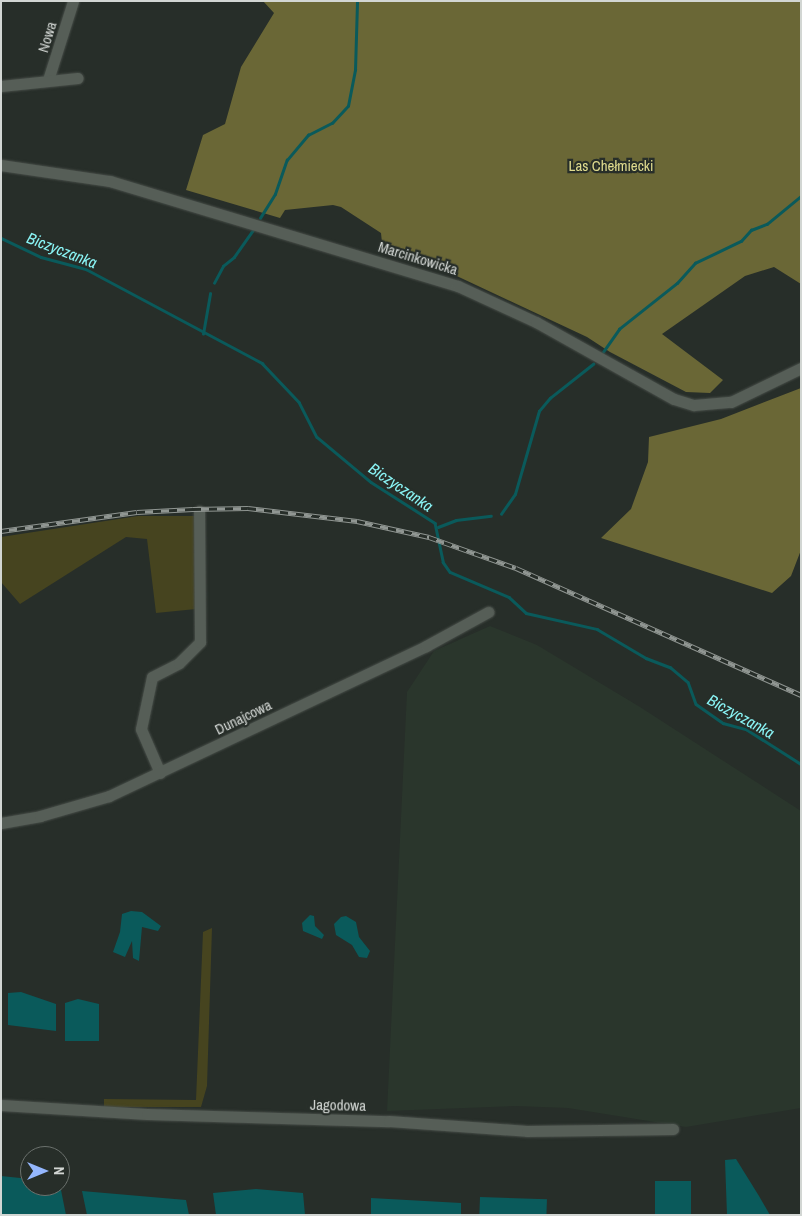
<!DOCTYPE html>
<html>
<head>
<meta charset="utf-8">
<style>
	body { margin:0 }
	#map { position:relative; width:802px; height:1216px; overflow:hidden; background:#272e29; font-family:"Archivo Narrow",sans-serif }
	div>[style] { position:absolute }
	.built>* { inset:0; background:#2a362c }
	.green>* { inset:0; background:#46441f }
	.forest>* { inset:0; background:#6a6736 }
	.water>* { inset:0; background:#0a5a5b; transform-origin:0 0 }
	.stream>* { height:2.5px; margin:-1.25px; padding:0 1.25px; transform-origin:1.25px; border-radius:1.25px; background:#0a5a5b }
	.roads { filter:drop-shadow(0 0 1px #464c47) drop-shadow(0 0 1px #464c47) }
	.minor>* { height:11px; margin:-5.5px; padding:0 5.5px; transform-origin:5.5px; border-radius:5.5px; background:#565e57 }
	.rail>* { height:4.5px; margin-top:-2.25px; transform-origin:0; background:repeating-linear-gradient(90deg,#272e29 0 8px,#909692 0 16px); box-sizing:border-box; border-block:1px solid #909692 }
	span { translate:-50% -50%; white-space:nowrap; text-align:center; line-height:1.15; -webkit-text-stroke:4.5px #272e29; paint-order:stroke }
	.street-label { font-size:15px; color:#d2d6d3 }
	.park-label { font-size:15px; color:#e0dc8e }
	.water-label { font-size:16px; color:#8af5f6; font-style:italic }
	.frame { position:absolute; inset:0; border:2px solid #d2d6d3; pointer-events:none }
	.north { position:absolute; left:20px; top:1146px; width:50px; height:50px; box-sizing:border-box; background:#272e29; border:1px solid #6b716d; border-radius:50%; rotate:90deg; font-size:14px; font-weight:700; line-height:20px; text-align:center; color:#d2d6d3 }
	.north::after { content:''; display:block; margin:auto; width:18px; height:22px; background:#94b7fd; clip-path:polygon(50% 0,100% 100%,50% 72%,0 100%) }
</style>
</head>
<body>
<div id="map">
	<div class="built">
		<i style="clip-path:polygon(490px 626px,537px 645px,640px 707px,801px 811px,801px 1108px,686px 1127px,568px 1108px,515px 1106px,387px 1111px,407px 692px,434px 651px)"></i>
	</div>
	<div class="green">
		<i style="clip-path:polygon(138px 516px,196px 516px,196px 609px,156px 613px,147px 539px,126px 537px,20px 604px,1px 582px,1px 537px)"></i>
		<i style="clip-path:polygon(212px 928px,207px 1086px,201px 1107px,104px 1107px,104px 1099px,196px 1100px,203px 932px)"></i>
	</div>
	<div class="forest">
		<i style="clip-path:polygon(263px 1px,801px 1px,801px 284px,774px 267px,745px 276px,662px 334px,723px 380px,710px 393px,686px 392px,610px 352px,587px 337px,412px 255px,395px 252px,382px 243px,381px 233px,341px 207px,333px 205px,285px 210px,280px 218px,186px 190px,203px 135px,225px 124px,241px 67px,274px 13px)"></i>
		<i style="clip-path:polygon(801px 388px,801px 550px,791px 576px,772px 593px,601px 538px,631px 509px,648px 462px,649px 437px,721px 419px)"></i>
	</div>
	<div class="water">
		<i style="clip-path:polygon(131px 911px,142px 912px,161px 926px,158px 931px,142px 927px,139px 961px,133px 958px,132px 941px,125px 957px,113px 952px,120px 932px,122px 914px)"></i>
		<i style="clip-path:polygon(310px 915px,314px 916px,315px 926px,324px 935px,322px 939px,303px 931px,302px 923px)"></i>
		<i style="clip-path:polygon(346px 916px,356px 922px,359px 937px,370px 951px,367px 958px,359px 957px,352px 945px,336px 935px,334px 924px,341px 917px)"></i>
		<i style="clip-path:polygon(21px 992px,56px 1004px,56px 1031px,8px 1025px,8px 993px)"></i>
		<i style="clip-path:polygon(78px 999px,99px 1004px,99px 1041px,65px 1041px,65px 1003px)"></i>
		<i style="clip-path:polygon(736px 1159px,759px 1196px,770px 1215px,727px 1215px,725px 1160px)"></i>
		<i style="clip-path:polygon(1px 1176px,30px 1179px,30px 1186px,60px 1185px,66px 1215px,1px 1215px)"></i>
		<i style="left:655px;top:1181px;width:36px;height:34px"></i>
		<i style="clip-path:polygon(256px 1189px,303px 1193px,305px 1215px,216px 1215px,213px 1193px)"></i>
		<i style="clip-path:polygon(82px 1191px,186px 1200px,189px 1215px,87px 1215px)"></i>
		<i style="left:480px;top:1197px;width:67px;height:18px;rotate:2deg"></i>
		<i style="clip-path:polygon(371px 1198px,461px 1203px,461px 1215px,371px 1215px)"></i>
	</div>
	<div class="stream">
		<i style="left:260px;top:218px;width:28px;rotate:-58deg"></i>
		<i style="left:275px;top:194px;width:36px;rotate:-71deg"></i>
		<i style="left:287px;top:160px;width:33px;rotate:-50deg"></i>
		<i style="left:308px;top:135px;width:27px;rotate:-27deg"></i>
		<i style="left:332px;top:123px;width:23px;rotate:-47deg"></i>
		<i style="left:348px;top:106px;width:37px;rotate:-79deg"></i>
		<i style="left:355px;top:70px;width:69px;rotate:-88.3deg"></i>
		<i style="left:1px;top:238px;width:44px;rotate:25.4deg"></i>
		<i style="left:41px;top:257px;width:47px;rotate:14.9deg"></i>
		<i style="left:86px;top:269px;width:200px;rotate:28.1deg"></i>
		<i style="left:262px;top:363px;width:54px;rotate:46.5deg"></i>
		<i style="left:299px;top:402px;width:39px;rotate:63deg"></i>
		<i style="left:317px;top:437px;width:70px;rotate:39.8deg"></i>
		<i style="left:371px;top:482px;width:76px;rotate:32.6deg"></i>
		<i style="left:435px;top:523px;width:40px;rotate:78deg"></i>
		<i style="left:443px;top:562px;width:12px;rotate:55deg"></i>
		<i style="left:450px;top:572px;width:64px;rotate:23deg"></i>
		<i style="left:509px;top:597px;width:23px;rotate:43deg"></i>
		<i style="left:526px;top:613px;width:73px;rotate:12.7deg"></i>
		<i style="left:597px;top:629px;width:57px;rotate:30.6deg"></i>
		<i style="left:646px;top:658px;width:26px;rotate:21deg"></i>
		<i style="left:670px;top:667px;width:23px;rotate:40deg"></i>
		<i style="left:688px;top:682px;width:23px;rotate:70deg"></i>
		<i style="left:696px;top:704px;width:33px;rotate:35deg"></i>
		<i style="left:723px;top:723px;width:24px;rotate:15deg"></i>
		<i style="left:746px;top:729px;width:65px;rotate:32.5deg"></i>
		<i style="left:214px;top:283px;width:19px;rotate:-62deg"></i>
		<i style="left:223px;top:266px;width:14px;rotate:-39deg"></i>
		<i style="left:234px;top:257px;width:32px;rotate:-55deg"></i>
		<i style="left:203px;top:334px;width:41px;rotate:-80.1deg"></i>
		<i style="left:603px;top:352px;width:28px;rotate:-55deg"></i>
		<i style="left:619px;top:329px;width:74px;rotate:-38.4deg"></i>
		<i style="left:677px;top:283px;width:27px;rotate:-48deg"></i>
		<i style="left:695px;top:263px;width:51px;rotate:-25.6deg"></i>
		<i style="left:741px;top:241px;width:15px;rotate:-48deg"></i>
		<i style="left:751px;top:230px;width:17px;rotate:-21deg"></i>
		<i style="left:767px;top:224px;width:44px;rotate:-39.5deg"></i>
		<i style="left:501px;top:514px;width:24px;rotate:-55deg"></i>
		<i style="left:515px;top:494px;width:86px;rotate:-73.9deg"></i>
		<i style="left:539px;top:411px;width:17px;rotate:-50deg"></i>
		<i style="left:550px;top:398px;width:55px;rotate:-38.3deg"></i>
		<i style="left:438px;top:527px;width:19px;rotate:-21deg"></i>
		<i style="left:456px;top:520px;width:35px;rotate:-7deg"></i>
	</div>
	<div class="roads">
		<div class="minor">
			<i style="left:48px;top:80px;width:83px;rotate:-72.4deg"></i>
			<i style="left:1px;top:86px;width:77px;rotate:-5.9deg"></i>
			<i style="left:1px;top:165px;width:110px;rotate:8.4deg"></i>
			<i style="left:110px;top:181px;width:363px;rotate:16.8deg"></i>
			<i style="left:458px;top:286px;width:86px;rotate:24.8deg"></i>
			<i style="left:536px;top:322px;width:158px;rotate:29.2deg"></i>
			<i style="left:674px;top:399px;width:21px;rotate:17deg"></i>
			<i style="left:694px;top:405px;width:37px;rotate:-5deg"></i>
			<i style="left:731px;top:402px;width:78px;rotate:-25.9deg"></i>
			<i style="left:160px;top:773px;width:48px;rotate:-113.4deg"></i>
			<i style="left:141px;top:729px;width:53px;rotate:-78.1deg"></i>
			<i style="left:152px;top:677px;width:30px;rotate:-27deg"></i>
			<i style="left:179px;top:663px;width:30px;rotate:-45deg"></i>
			<i style="left:200px;top:642px;width:131px;rotate:-90.4deg"></i>
			<i style="left:1px;top:823px;width:40px;rotate:-10deg"></i>
			<i style="left:40px;top:816px;width:72px;rotate:-16.2deg"></i>
			<i style="left:109px;top:796px;width:351px;rotate:-25.3deg"></i>
			<i style="left:426px;top:646px;width:71px;rotate:-28.7deg"></i>
			<i style="left:1px;top:1105px;width:146px;rotate:3.5deg"></i>
			<i style="left:147px;top:1114px;width:242px;rotate:1.7deg"></i>
			<i style="left:389px;top:1121px;width:138px;rotate:4.1deg"></i>
			<i style="left:527px;top:1131px;width:146px;rotate:-0.8deg"></i>
		</div>
	</div>
	<div class="rail">
		<i style="left:1px;top:531px;width:137px;rotate:-8deg"></i>
		<i style="left:137px;top:512px;width:56px;rotate:-3.1deg"></i>
		<i style="left:193px;top:509px;width:55px;rotate:-1deg"></i>
		<i style="left:248px;top:508px;width:110px;rotate:6.8deg"></i>
		<i style="left:357px;top:521px;width:74px;rotate:12.5deg"></i>
		<i style="left:429px;top:537px;width:92px;rotate:19.6deg"></i>
		<i style="left:516px;top:568px;width:312px;rotate:24deg"></i>
	</div>
	<div class="street-label">
		<span style="left:47px;top:37px;rotate:-73deg">Nowa</span>
		<span style="left:418px;top:258px;rotate:17deg">Marcinkowicka</span>
		<span style="left:243px;top:717px;rotate:-26deg">Dunajcowa</span>
		<span style="left:338px;top:1105px;rotate:1deg">Jagodowa</span>
	</div>
	<div class="park-label">
		<span style="left:611px;top:166px">Las Chełmiecki</span>
	</div>
	<div class="water-label">
		<span style="left:62px;top:250px;rotate:21deg">Biczyczanka</span>
		<span style="left:401px;top:487px;rotate:34deg">Biczyczanka</span>
		<span style="left:741px;top:716px;rotate:29deg">Biczyczanka</span>
	</div>
	<div class="frame"></div>
	<div class="north">N</div>
</div>
</body>
</html>
